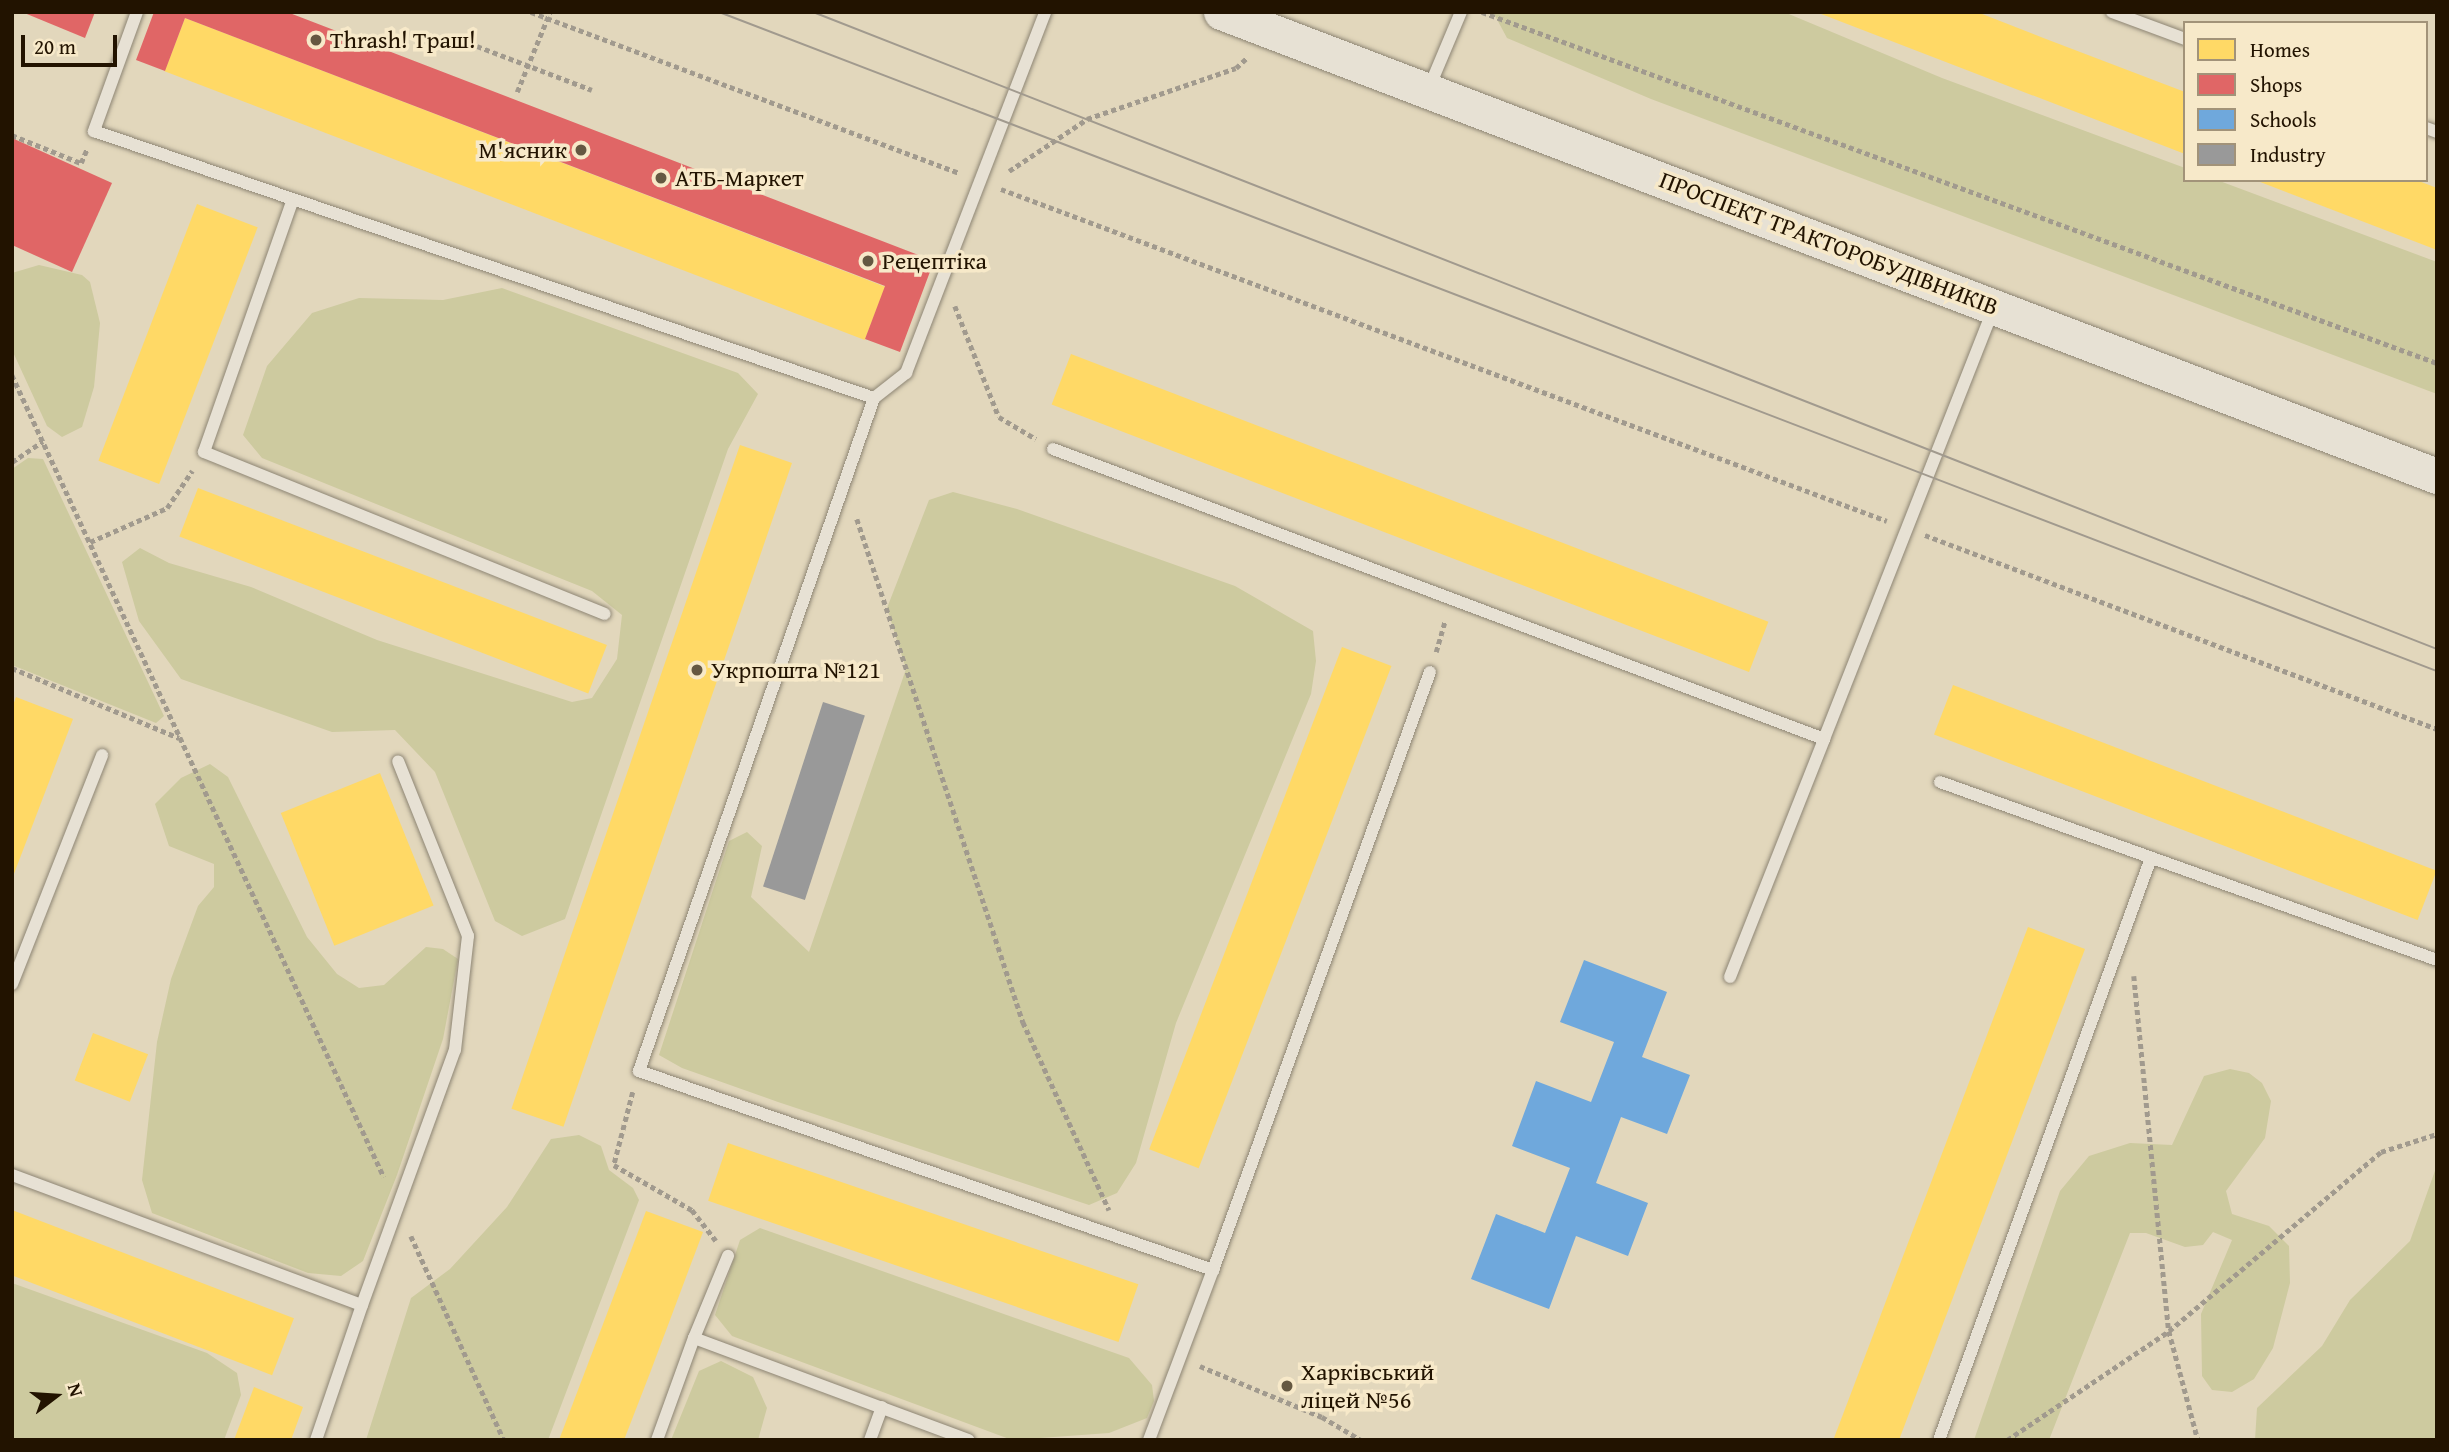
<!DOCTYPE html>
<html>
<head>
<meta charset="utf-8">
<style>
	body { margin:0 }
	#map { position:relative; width:2449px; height:1452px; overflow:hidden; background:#e2d7bc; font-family:"Gentium Book Plus",serif }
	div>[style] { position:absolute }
	.green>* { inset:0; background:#cdca9f }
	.homes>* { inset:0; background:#ffd966; transform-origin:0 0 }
	.shops>* { inset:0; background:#e06666 }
	.schools>* { inset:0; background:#6fa8dc }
	.industry>* { inset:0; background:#999; transform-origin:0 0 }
	.path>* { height:4.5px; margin-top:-2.25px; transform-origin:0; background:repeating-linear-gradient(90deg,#a19a8e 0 5px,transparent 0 8.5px) }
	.roads { filter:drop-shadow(0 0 2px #8d8574) drop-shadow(0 0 2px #8d8574) }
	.lane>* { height:12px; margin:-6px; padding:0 6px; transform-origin:6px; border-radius:6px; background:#e7e1d4 }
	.secondary>* { height:35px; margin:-17.5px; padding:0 17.5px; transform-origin:17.5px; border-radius:17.5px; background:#e7e1d4 }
	.tram>* { height:2px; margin:-1px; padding:0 1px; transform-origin:1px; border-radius:1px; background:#a19a8e }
	.dots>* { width:19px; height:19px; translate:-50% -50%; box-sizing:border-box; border:4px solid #f7e9c9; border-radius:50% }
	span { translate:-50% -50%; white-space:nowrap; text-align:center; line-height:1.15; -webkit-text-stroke:7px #f7e9c9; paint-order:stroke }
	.poi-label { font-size:24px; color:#221300 }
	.left { translate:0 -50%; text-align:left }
	.right { translate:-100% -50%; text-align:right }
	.street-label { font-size:24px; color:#221300 }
	.frame { position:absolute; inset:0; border:14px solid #221300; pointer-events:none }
	.legend { position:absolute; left:2183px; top:21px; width:245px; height:161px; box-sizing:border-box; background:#f7e9c9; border:2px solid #a29379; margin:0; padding:9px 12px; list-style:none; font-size:21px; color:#221300 }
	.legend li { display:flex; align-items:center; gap:14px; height:35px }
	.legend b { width:35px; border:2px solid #a29379 }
	.north { position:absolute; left:21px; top:1361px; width:70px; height:70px; -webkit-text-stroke:5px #f7e9c9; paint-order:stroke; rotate:73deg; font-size:19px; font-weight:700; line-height:28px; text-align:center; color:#221300 }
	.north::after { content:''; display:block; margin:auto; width:24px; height:32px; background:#221300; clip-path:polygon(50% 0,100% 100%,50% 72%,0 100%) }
	.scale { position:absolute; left:21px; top:35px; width:96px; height:32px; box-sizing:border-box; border:4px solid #221300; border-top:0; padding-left:9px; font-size:21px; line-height:24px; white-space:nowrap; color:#221300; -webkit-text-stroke:5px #f7e9c9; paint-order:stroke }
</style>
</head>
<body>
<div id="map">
	<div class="green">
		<i style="clip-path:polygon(1493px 12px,1784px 12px,1942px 78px,2185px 168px,2185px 180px,2217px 180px,2437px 262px,2437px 394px,1651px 99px,1507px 38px)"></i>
		<i style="clip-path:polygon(39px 265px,82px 275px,90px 282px,100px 323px,94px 387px,82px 427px,62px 437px,47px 426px,12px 350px,12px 273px)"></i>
		<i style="clip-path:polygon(502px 288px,738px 373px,758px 394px,728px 449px,565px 919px,522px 936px,495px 921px,435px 772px,395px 730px,332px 732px,181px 679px,139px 621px,122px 562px,140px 548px,169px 563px,251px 587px,377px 640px,572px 702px,592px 698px,617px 659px,622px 615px,592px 591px,262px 458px,243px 435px,267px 366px,312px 313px,359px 298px,443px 300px)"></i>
		<i style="clip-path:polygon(28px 458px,43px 459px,164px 716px,156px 723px,12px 665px,12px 469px)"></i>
		<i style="clip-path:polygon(953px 492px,1017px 509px,1235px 586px,1313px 631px,1316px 661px,1311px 694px,1176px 1023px,1136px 1163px,1117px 1193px,1089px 1205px,778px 1102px,682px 1068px,659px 1055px,729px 841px,747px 832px,762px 846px,751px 897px,809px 952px,906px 669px,887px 608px,929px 500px)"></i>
		<i style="clip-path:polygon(210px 764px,228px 777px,307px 937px,337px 974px,359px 988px,384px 985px,426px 947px,443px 949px,458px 959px,443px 1039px,397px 1175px,363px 1261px,341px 1276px,308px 1273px,152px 1213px,142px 1180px,157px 1042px,171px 979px,198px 906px,214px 887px,214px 864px,169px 846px,155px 804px,181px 778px)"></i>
		<i style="clip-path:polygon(2230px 1069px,2249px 1073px,2262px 1083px,2271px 1101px,2265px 1138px,2226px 1191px,2232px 1214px,2269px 1226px,2289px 1246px,2290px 1283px,2273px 1348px,2254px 1379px,2232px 1392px,2212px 1390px,2202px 1376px,2201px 1314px,2232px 1240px,2213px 1232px,2203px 1245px,2185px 1247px,2146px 1233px,2130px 1233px,2049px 1440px,1974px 1440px,2060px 1191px,2089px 1156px,2130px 1143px,2172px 1145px,2204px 1076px)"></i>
		<i style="clip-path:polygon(579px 1135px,601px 1146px,609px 1170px,633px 1188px,639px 1200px,548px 1440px,366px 1440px,411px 1298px,450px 1269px,507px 1207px,551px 1139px)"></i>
		<i style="clip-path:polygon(2437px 1165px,2437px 1440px,2255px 1440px,2257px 1408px,2322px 1346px,2350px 1300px,2410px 1241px)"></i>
		<i style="clip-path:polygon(760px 1228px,1129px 1358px,1152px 1385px,1154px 1401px,1147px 1418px,1109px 1433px,1012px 1440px,732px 1336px,715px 1315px,740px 1240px)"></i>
		<i style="clip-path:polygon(12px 1283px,207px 1353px,237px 1373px,241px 1395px,224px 1440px,12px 1440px)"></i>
		<i style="clip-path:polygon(721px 1361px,753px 1377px,767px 1408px,758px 1440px,671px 1440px,699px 1371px)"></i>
	</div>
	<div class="homes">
		<i style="clip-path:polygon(1816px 12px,1977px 12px,2046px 39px,2185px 92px,2185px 154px)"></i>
		<i style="left:185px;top:18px;width:750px;height:57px;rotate:21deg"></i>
		<i style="clip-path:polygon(2255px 180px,2416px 180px,2437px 188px,2437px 250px)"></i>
		<i style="left:197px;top:204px;width:65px;height:275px;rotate:21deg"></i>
		<i style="left:1071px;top:354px;width:747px;height:54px;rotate:21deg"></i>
		<i style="left:740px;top:445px;width:55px;height:702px;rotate:19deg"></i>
		<i style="left:198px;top:488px;width:438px;height:52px;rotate:21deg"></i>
		<i style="left:1342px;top:647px;width:53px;height:538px;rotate:21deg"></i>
		<i style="left:1953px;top:685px;width:518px;height:53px;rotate:21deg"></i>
		<i style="clip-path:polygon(16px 697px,73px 719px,12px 879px,12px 708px)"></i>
		<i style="left:380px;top:773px;width:143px;height:107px;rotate:68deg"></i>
		<i style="clip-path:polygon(2028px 927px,2085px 949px,1899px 1440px,1838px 1440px,1834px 1438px)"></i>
		<i style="left:93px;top:1033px;width:59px;height:51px;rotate:21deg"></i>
		<i style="left:728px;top:1143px;width:434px;height:61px;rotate:19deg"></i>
		<i style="left:12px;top:1210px;width:302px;height:61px;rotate:21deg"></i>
		<i style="clip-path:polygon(646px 1211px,703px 1232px,650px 1373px,624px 1440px,559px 1440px)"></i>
		<i style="clip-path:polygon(254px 1387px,303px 1407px,291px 1440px,234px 1440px)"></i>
	</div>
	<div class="shops">
		<i style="clip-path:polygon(22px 12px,95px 12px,85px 38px)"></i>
		<i style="clip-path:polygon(154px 12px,287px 12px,934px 261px,900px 352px,865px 339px,885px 286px,185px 18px,165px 71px,136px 60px)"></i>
		<i style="clip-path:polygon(12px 138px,112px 183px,72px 272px,12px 245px)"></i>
	</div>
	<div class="schools">
		<i style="clip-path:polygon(1584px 960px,1667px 992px,1642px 1057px,1690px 1075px,1667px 1134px,1621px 1117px,1596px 1183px,1648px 1203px,1628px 1256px,1576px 1236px,1549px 1309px,1471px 1279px,1496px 1214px,1545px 1233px,1570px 1168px,1512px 1146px,1536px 1081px,1591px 1102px,1614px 1042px,1560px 1022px)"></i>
	</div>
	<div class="industry">
		<i style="left:823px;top:702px;width:44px;height:194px;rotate:18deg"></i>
	</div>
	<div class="path">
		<i style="left:531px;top:12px;width:458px;rotate:20.6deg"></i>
		<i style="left:1482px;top:12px;width:1017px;rotate:20.18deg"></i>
		<i style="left:477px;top:46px;width:123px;rotate:20.9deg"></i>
		<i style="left:517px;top:92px;width:87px;rotate:-67.6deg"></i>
		<i style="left:12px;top:135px;width:74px;rotate:22.1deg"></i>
		<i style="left:81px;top:163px;width:15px;rotate:-67deg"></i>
		<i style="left:1009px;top:171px;width:94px;rotate:-33.7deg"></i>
		<i style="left:1087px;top:119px;width:157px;rotate:-18.9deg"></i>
		<i style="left:1236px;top:68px;width:16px;rotate:-43deg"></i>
		<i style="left:1001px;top:189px;width:946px;rotate:20.54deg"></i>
		<i style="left:955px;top:306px;width:119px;rotate:68.4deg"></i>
		<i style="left:999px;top:417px;width:43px;rotate:30.7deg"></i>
		<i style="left:12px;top:375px;width:884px;rotate:65.12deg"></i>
		<i style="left:12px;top:462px;width:37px;rotate:-34deg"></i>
		<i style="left:857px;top:519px;width:530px;rotate:71.74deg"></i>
		<i style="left:1023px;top:1022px;width:207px;rotate:65.4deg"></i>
		<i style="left:1925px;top:535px;width:548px;rotate:20.75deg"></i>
		<i style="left:90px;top:542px;width:84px;rotate:-23.8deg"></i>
		<i style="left:167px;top:508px;width:45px;rotate:-56deg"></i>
		<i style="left:1436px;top:652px;width:33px;rotate:-74deg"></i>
		<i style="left:12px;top:668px;width:181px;rotate:22.7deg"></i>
		<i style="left:2134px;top:976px;width:357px;rotate:84.4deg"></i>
		<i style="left:2169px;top:1331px;width:113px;rotate:75.1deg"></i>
		<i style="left:633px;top:1092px;width:75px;rotate:104.6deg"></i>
		<i style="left:614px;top:1165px;width:90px;rotate:30deg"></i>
		<i style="left:692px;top:1210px;width:39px;rotate:52deg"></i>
		<i style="left:411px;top:1236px;width:224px;rotate:65.5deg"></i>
		<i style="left:1200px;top:1366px;width:132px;rotate:22.7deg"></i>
		<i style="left:1322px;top:1417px;width:45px;rotate:30.5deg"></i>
		<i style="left:2007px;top:1440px;width:195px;rotate:-33.9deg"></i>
		<i style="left:2169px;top:1331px;width:277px;rotate:-40.2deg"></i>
		<i style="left:2381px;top:1152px;width:59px;rotate:-17.8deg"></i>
	</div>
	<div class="roads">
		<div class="lane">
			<i style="left:137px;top:12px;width:127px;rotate:109.9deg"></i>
			<i style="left:94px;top:131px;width:824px;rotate:18.9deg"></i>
			<i style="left:874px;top:398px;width:713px;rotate:109.25deg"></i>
			<i style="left:639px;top:1071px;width:608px;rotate:19.12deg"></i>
			<i style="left:1213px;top:1270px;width:636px;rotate:-70.06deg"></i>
			<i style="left:2112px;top:12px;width:78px;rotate:20.3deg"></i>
			<i style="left:1429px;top:88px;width:82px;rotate:-67.2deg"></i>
			<i style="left:2426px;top:128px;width:12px;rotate:20deg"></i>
			<i style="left:292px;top:202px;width:265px;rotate:109.4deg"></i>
			<i style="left:204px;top:452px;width:432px;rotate:22deg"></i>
			<i style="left:874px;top:398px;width:41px;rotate:-38deg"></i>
			<i style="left:906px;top:373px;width:387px;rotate:-68.9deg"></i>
			<i style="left:1053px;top:449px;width:824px;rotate:20.61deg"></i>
			<i style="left:1824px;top:739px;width:464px;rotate:-68.5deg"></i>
			<i style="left:1940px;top:782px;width:528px;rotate:19.7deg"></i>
			<i style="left:1730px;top:977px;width:256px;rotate:-68.4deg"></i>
			<i style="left:12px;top:984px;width:246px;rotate:-68.5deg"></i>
			<i style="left:12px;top:1175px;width:373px;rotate:20.4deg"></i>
			<i style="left:362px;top:1305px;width:143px;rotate:108.8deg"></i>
			<i style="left:362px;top:1305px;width:271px;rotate:-70deg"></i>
			<i style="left:455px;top:1050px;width:115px;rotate:-83.5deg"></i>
			<i style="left:468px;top:936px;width:188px;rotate:-111.8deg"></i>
			<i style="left:694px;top:1338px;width:89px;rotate:-67.5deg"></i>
			<i style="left:657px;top:1440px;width:109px;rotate:-70.1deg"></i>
			<i style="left:694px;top:1338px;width:293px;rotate:20.4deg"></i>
			<i style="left:870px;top:1440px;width:35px;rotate:-70deg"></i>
			<i style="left:1149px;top:1440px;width:182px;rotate:-69.4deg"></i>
			<i style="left:1939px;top:1440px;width:619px;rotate:-69.99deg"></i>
		</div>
		<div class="secondary">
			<i style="left:1221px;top:12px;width:1302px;rotate:20.89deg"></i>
		</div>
	</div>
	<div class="tram">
		<i style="left:719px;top:12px;width:1840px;rotate:20.99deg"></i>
		<i style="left:813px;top:12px;width:1744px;rotate:21.42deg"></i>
	</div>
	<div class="dots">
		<i style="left:316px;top:40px;background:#655842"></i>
		<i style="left:581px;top:150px;background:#655842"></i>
		<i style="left:661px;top:178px;background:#655842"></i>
		<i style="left:868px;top:261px;background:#655842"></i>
		<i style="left:697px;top:670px;background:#655842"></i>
		<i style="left:1287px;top:1386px;background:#655842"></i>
	</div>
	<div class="poi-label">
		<span class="left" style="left:330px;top:40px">Thrash! Траш!</span>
		<span class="right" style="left:567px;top:150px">М'ясник</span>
		<span class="left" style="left:675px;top:178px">АТБ-Маркет</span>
		<span class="left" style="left:882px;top:261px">Рецептіка</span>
		<span class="left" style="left:711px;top:670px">Укрпошта №121</span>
		<span class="left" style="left:1301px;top:1386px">Харківський<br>ліцей №56</span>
	</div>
	<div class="street-label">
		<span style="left:1829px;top:243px;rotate:21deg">ПРОСПЕКТ ТРАКТОРОБУДІВНИКІВ</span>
	</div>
	<div class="frame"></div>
	<ul class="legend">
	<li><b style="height:19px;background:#ffd966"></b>Homes</li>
	<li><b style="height:19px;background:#e06666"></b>Shops</li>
	<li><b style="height:19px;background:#6fa8dc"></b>Schools</li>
	<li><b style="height:19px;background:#999"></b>Industry</li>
	</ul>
	<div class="north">N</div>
	<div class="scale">20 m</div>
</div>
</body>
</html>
